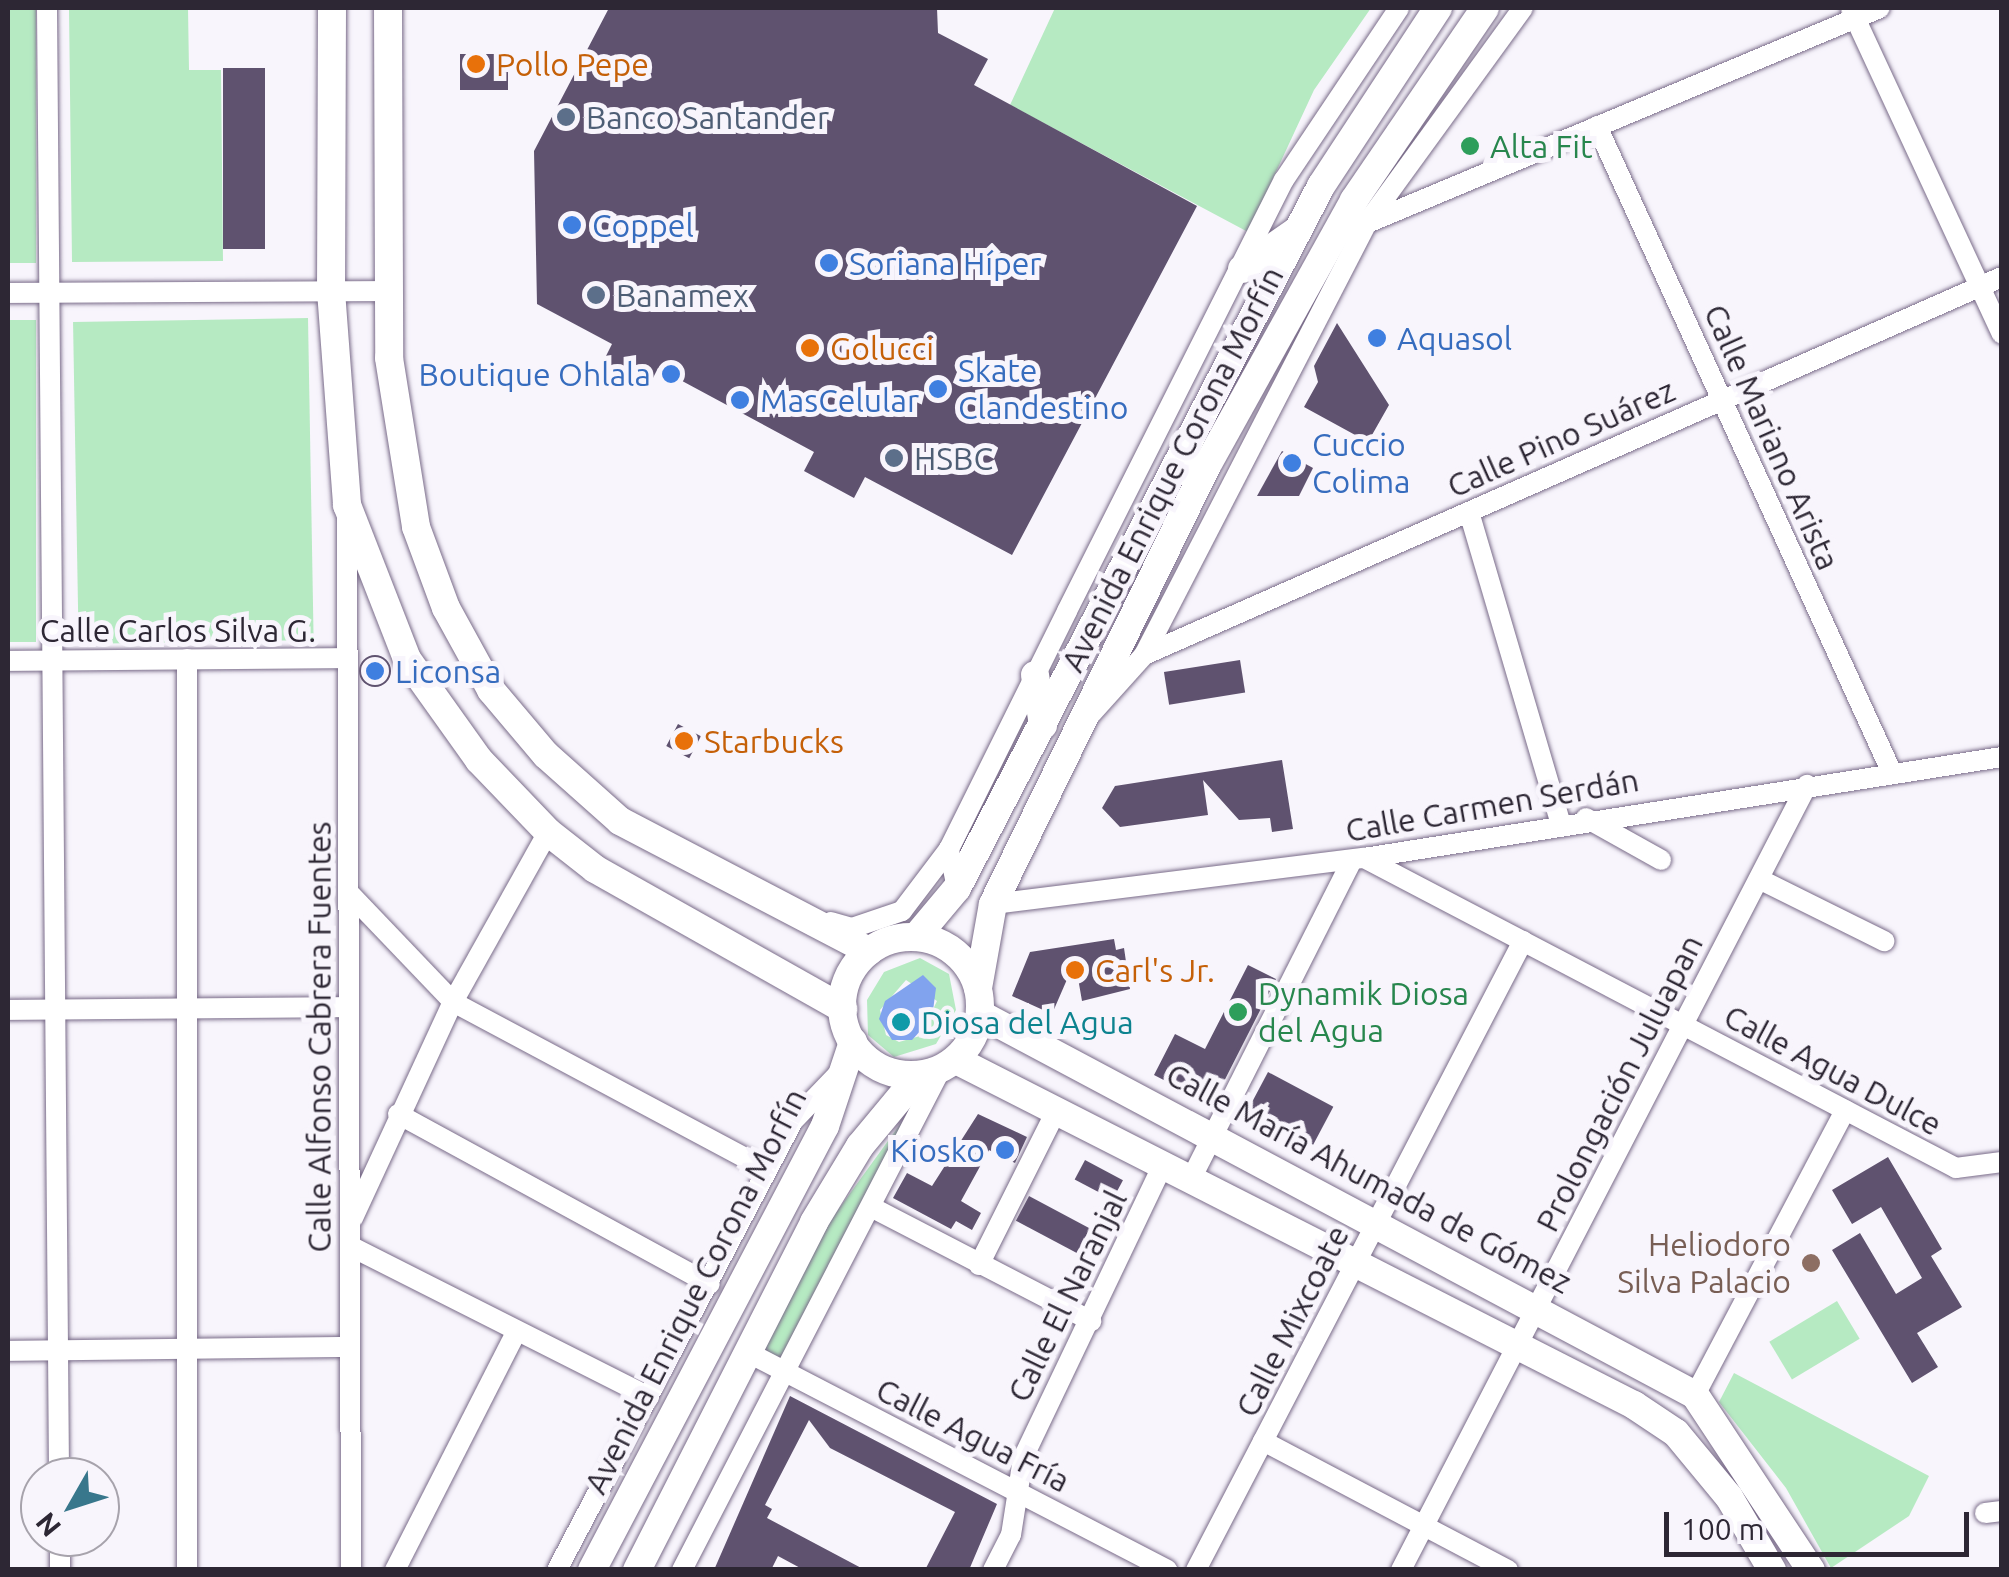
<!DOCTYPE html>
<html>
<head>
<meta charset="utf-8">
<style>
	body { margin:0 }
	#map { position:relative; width:2009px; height:1577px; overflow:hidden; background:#f8f5fc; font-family:Ubuntu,sans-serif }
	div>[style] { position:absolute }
	.green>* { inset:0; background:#b6eac2; transform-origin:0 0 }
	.water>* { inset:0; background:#81a3ee }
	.building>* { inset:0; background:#5f526f; transform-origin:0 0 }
	.round { border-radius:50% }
	.roads { filter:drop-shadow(0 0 2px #796b89) drop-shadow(0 0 2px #796b89) }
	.minor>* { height:20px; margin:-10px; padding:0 10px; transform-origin:10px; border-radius:10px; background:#fff }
	.major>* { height:28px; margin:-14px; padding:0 14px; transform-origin:14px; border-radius:14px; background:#fff }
	.major>.ring { margin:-14px; padding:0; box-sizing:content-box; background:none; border:28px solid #fff; border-radius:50% }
	.dots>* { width:28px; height:28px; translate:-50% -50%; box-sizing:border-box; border:5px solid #f8f5fc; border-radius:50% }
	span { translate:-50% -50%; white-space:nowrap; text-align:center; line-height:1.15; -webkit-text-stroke:10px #f8f5fc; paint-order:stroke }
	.food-label { font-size:32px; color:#c56008 }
	.left { translate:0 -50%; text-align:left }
	.service-label { font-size:32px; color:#4e5e75 }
	.leisure-label { font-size:32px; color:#27864d }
	.shop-label { font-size:32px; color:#366cbe }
	.right { translate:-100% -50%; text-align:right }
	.street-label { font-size:32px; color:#2d2734 }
	.culture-label { font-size:32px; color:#0d838f }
	.education-label { font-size:32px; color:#785e54 }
	.frame { position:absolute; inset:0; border:10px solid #2d2734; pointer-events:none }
	.north { position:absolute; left:20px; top:1457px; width:100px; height:100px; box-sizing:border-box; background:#f8f5fc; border:2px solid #a7a3ac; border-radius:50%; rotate:231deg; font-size:28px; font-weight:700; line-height:40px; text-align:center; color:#2d2734 }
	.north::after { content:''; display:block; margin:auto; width:35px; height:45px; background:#38778c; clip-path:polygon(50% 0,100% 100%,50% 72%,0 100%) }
	.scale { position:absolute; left:1664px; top:1512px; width:305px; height:45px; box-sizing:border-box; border:5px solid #2d2734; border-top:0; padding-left:12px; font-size:30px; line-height:35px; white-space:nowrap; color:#2d2734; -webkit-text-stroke:8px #f8f5fc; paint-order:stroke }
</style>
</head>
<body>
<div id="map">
	<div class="green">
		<i style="left:8px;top:8px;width:28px;height:255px"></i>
		<i style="clip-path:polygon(69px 8px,188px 8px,189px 70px,221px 70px,223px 261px,72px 262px)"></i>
		<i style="clip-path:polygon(1055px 8px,1371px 8px,1314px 90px,1248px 232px,1010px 105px)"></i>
		<i style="left:308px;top:318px;width:322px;height:235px;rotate:89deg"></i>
		<i style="left:8px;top:320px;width:28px;height:322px"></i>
		<i style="clip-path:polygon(evenodd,920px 958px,949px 974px,956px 1010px,936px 1044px,894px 1057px,868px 1035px,867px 1000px,884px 972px,920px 958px,906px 980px,937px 1001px,920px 1036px,899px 1042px,886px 1035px,880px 1010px,906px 980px)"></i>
		<i style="clip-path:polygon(901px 1123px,908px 1127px,780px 1359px,764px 1350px,822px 1232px)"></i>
		<i style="left:1837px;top:1301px;width:44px;height:79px;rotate:59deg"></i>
		<i style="clip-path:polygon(1734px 1373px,1929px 1476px,1909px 1516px,1831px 1568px,1786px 1488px,1719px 1402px)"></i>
	</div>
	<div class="water">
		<i style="clip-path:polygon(923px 975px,936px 988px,932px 1018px,912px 1040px,892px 1040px,879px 1019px,885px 1001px)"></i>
	</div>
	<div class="building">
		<i style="clip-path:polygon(609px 8px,937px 8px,938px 33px,988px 59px,974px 85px,1197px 206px,1012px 555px,865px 477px,854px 498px,804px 471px,814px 452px,658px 368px,647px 390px,601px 366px,612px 344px,537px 304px,534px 151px)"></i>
		<i style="left:508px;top:54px;width:36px;height:48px;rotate:90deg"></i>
		<i style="left:265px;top:68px;width:181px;height:42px;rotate:90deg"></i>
		<i style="clip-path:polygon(1337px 323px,1389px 405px,1368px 442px,1304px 407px,1318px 382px,1314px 366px)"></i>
		<i style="clip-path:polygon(1282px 451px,1313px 468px,1299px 496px,1257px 496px)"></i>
		<i class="round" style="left:359px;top:655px;width:32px;height:32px"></i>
		<i style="left:1240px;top:660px;width:33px;height:77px;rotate:81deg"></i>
		<i style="left:678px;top:724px;width:26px;height:25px;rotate:28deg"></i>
		<i style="clip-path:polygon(1282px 760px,1293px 829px,1272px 832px,1270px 818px,1239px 820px,1203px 780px,1208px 815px,1120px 827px,1102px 808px,1115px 786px)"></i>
		<i style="clip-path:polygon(1114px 939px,1116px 950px,1124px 948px,1130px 989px,1082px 1001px,1075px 961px,1052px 1014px,1012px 996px,1030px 952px)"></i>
		<i style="clip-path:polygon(1248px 965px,1276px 979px,1212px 1105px,1154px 1075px,1175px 1034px,1205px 1049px)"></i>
		<i style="left:1268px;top:1072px;width:74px;height:43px;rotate:28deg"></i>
		<i style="clip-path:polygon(978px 1114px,1027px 1137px,1015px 1163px,989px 1150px,961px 1201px,981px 1213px,972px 1230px,956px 1221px,951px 1229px,893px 1198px,907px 1173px,932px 1186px)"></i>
		<i style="clip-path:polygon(1888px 1157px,1942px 1249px,1931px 1256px,1962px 1307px,1917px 1333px,1938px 1367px,1912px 1383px,1832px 1250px,1860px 1233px,1896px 1294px,1922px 1278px,1881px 1207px,1852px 1224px,1832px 1190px)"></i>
		<i style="left:1085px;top:1160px;width:43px;height:22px;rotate:28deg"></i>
		<i style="left:1029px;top:1196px;width:69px;height:28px;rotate:28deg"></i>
		<i style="clip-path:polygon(790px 1396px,997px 1504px,969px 1570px,925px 1570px,955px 1512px,830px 1448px,809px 1420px,765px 1505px,772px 1509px,767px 1518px,865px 1570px,804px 1570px,778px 1556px,771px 1570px,714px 1570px)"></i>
	</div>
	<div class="roads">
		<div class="minor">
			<i style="left:47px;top:8px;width:1469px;rotate:89.53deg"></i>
			<i style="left:1851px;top:9px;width:358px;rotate:65.1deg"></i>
			<i style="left:1597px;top:126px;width:711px;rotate:65.49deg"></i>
			<i style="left:1365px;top:224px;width:558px;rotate:-22.75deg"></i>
			<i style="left:8px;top:293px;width:378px;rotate:-0.3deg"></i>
			<i style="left:1469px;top:512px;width:323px;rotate:73.6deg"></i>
			<i style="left:347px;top:517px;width:1053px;rotate:89.78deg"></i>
			<i style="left:1144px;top:655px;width:938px;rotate:-23.78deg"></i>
			<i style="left:8px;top:661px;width:340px;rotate:-0.5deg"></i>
			<i style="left:1092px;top:713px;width:78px;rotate:-48.1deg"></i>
			<i style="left:1144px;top:655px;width:485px;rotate:-62.7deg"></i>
			<i style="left:1366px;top:224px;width:267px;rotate:-54deg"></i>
			<i style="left:1586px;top:818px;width:86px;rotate:29.2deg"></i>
			<i style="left:1364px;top:858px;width:668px;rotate:27.64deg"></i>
			<i style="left:1956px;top:1168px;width:46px;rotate:-7.4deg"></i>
			<i style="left:1759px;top:879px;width:140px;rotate:26.4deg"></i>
			<i style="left:957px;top:888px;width:40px;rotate:-102deg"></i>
			<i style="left:949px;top:849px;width:266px;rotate:-63.6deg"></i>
			<i style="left:1067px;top:611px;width:483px;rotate:-63.3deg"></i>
			<i style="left:1284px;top:180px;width:207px;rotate:-56.2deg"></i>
			<i style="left:349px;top:893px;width:151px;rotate:46.3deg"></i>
			<i style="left:453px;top:1002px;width:356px;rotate:28.1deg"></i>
			<i style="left:993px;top:904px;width:374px;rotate:-7.1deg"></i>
			<i style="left:1364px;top:858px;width:646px;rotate:-9deg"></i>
			<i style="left:831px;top:922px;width:22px;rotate:16deg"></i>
			<i style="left:852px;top:928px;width:53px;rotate:-18.8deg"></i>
			<i style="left:902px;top:911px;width:78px;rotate:-52.8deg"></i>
			<i style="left:8px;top:1010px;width:341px;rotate:-0.5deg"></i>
			<i style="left:398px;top:1114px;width:355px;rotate:28.6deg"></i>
			<i style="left:1192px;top:1177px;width:355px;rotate:-63.2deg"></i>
			<i style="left:873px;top:1208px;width:246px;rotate:27.4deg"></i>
			<i style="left:353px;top:1218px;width:238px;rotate:-65.2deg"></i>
			<i style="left:453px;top:1002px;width:195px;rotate:-60.8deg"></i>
			<i style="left:350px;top:1246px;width:335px;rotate:26.8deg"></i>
			<i style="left:979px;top:1265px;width:174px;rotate:-63.4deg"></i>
			<i style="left:8px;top:1351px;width:342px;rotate:-0.7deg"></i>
			<i style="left:751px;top:1354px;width:469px;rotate:27.4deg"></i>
			<i style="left:1695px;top:1395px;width:322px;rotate:-62.2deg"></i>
			<i style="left:1263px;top:1441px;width:277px;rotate:27.8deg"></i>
			<i style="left:1985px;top:1513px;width:17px;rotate:-7deg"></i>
			<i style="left:60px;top:1537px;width:33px;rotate:90deg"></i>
			<i style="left:187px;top:1570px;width:911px;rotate:-90deg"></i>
			<i style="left:395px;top:1570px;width:266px;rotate:-63deg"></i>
			<i style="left:557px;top:1570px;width:507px;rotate:-62.27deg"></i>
			<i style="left:793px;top:1121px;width:69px;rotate:-46.2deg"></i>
			<i style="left:682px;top:1570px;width:564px;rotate:-62.66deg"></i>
			<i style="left:993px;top:1570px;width:39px;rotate:-63deg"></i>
			<i style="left:1011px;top:1535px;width:78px;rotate:-81.1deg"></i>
			<i style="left:1023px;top:1458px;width:327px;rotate:-64.5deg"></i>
			<i style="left:1196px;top:1570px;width:709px;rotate:-62.53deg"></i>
			<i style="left:1401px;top:1570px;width:884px;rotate:-62.65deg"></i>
		</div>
		<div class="major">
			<i style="left:332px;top:8px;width:283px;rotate:90.2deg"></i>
			<i style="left:331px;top:291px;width:215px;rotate:85.7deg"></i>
			<i style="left:347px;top:505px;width:165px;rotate:68.7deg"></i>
			<i style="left:407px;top:659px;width:124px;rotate:54.5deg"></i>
			<i style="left:479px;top:760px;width:100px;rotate:46.2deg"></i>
			<i style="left:548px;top:832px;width:60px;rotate:38.2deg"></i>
			<i style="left:595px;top:869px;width:285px;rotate:29.4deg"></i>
			<i style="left:388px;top:8px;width:350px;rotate:89.8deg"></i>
			<i style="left:389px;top:358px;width:171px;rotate:80.9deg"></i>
			<i style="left:416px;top:527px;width:86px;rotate:69.7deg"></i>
			<i style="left:446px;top:608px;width:94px;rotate:61.2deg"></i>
			<i style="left:491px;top:690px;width:85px;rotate:49.8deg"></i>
			<i style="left:546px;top:755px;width:99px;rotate:41.7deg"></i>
			<i style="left:620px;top:821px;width:281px;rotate:27.6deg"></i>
			<i style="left:1242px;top:269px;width:65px;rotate:-34.9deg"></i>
			<i style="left:1035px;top:675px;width:51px;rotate:80.9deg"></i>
			<i style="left:916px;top:937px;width:64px;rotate:-50.1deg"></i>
			<i style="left:957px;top:888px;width:791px;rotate:-62.59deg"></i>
			<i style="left:1321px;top:186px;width:213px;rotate:-56.7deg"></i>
			<i class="ring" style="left:842px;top:937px;width:110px;height:110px"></i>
			<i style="left:978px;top:988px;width:85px;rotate:-79.9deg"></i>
			<i style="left:993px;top:904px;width:492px;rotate:-64deg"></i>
			<i style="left:1209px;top:462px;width:299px;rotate:-61deg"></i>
			<i style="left:1354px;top:200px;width:232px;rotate:-55.7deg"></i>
			<i style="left:980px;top:1014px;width:810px;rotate:28.05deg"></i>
			<i style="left:1695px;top:1395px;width:210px;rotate:56.5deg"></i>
			<i style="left:956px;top:1060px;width:761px;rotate:26.97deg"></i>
			<i style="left:1634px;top:1405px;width:50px;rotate:33.7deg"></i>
			<i style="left:1676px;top:1433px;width:83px;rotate:50.4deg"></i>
			<i style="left:1729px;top:1497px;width:85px;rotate:59.5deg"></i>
			<i style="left:592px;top:1570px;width:501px;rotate:-62.31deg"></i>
			<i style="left:825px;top:1126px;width:89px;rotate:-71.6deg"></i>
			<i style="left:637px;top:1570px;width:390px;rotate:-63deg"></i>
			<i style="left:814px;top:1222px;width:89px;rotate:-58.8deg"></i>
			<i style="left:860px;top:1146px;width:92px;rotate:-50.3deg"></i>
		</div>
	</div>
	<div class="dots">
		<i style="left:476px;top:64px;background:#e8710a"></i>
		<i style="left:566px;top:117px;background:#5c6f8a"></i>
		<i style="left:1470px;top:146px;background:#2e9e5b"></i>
		<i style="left:572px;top:225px;background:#3f7fe0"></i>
		<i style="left:829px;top:263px;background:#3f7fe0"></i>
		<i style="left:596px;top:295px;background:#5c6f8a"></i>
		<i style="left:1377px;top:338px;background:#3f7fe0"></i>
		<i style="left:810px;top:348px;background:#e8710a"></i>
		<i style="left:671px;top:374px;background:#3f7fe0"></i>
		<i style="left:938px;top:389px;background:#3f7fe0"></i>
		<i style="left:740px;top:400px;background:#3f7fe0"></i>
		<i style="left:894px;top:458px;background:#5c6f8a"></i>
		<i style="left:1292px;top:463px;background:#3f7fe0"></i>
		<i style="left:375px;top:671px;background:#3f7fe0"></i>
		<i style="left:684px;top:741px;background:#e8710a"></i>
		<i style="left:1075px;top:970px;background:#e8710a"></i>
		<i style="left:1238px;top:1012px;background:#2e9e5b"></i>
		<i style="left:901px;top:1022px;background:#0f9aa8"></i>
		<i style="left:1005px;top:1150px;background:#3f7fe0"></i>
		<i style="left:1811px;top:1263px;background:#8d6e63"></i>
	</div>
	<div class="food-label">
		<span class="left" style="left:496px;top:64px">Pollo Pepe</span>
		<span class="left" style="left:830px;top:348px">Golucci</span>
		<span class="left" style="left:704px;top:741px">Starbucks</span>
		<span class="left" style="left:1095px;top:970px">Carl's Jr.</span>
	</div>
	<div class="service-label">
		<span class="left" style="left:586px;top:117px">Banco Santander</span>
		<span class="left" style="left:616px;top:295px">Banamex</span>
		<span class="left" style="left:914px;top:458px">HSBC</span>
	</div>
	<div class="leisure-label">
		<span class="left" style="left:1490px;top:146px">Alta Fit</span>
		<span class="left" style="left:1258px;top:1012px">Dynamik Diosa<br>del Agua</span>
	</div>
	<div class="shop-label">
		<span class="left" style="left:592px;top:225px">Coppel</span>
		<span class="left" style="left:849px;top:263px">Soriana Híper</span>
		<span class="left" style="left:1397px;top:338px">Aquasol</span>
		<span class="left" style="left:958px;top:389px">Skate<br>Clandestino</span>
		<span class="right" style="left:651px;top:374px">Boutique Ohlala</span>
		<span class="left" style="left:760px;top:400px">MasCelular</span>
		<span class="left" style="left:1312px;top:463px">Cuccio<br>Colima</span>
		<span class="left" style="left:395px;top:671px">Liconsa</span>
		<span class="right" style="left:985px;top:1150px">Kiosko</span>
	</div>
	<div class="street-label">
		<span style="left:1772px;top:437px;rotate:66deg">Calle Mariano Arista</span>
		<span style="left:1561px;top:438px;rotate:-24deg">Calle Pino Suárez</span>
		<span style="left:1172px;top:469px;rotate:-63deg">Avenida Enrique Corona Morfín</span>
		<span style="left:178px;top:630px">Calle Carlos Silva G.</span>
		<span style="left:1492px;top:805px;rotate:-10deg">Calle Carmen Serdán</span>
		<span style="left:319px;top:1037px;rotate:-90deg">Calle Alfonso Cabrera Fuentes</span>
		<span style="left:1833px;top:1070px;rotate:28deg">Calle Agua Dulce</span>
		<span style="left:1619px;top:1083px;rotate:-63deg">Prolongación Juluapan</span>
		<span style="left:1369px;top:1178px;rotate:28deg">Calle María Ahumada de Gómez</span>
		<span style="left:695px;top:1291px;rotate:-63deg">Avenida Enrique Corona Morfín</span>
		<span style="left:1067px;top:1296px;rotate:-64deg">Calle El Naranjal</span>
		<span style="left:1292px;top:1321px;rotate:-63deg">Calle Mixcoate</span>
		<span style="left:973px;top:1435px;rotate:27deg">Calle Agua Fría</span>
	</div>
	<div class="culture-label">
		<span class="left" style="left:921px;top:1022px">Diosa del Agua</span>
	</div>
	<div class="education-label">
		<span class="right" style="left:1791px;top:1263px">Heliodoro<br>Silva Palacio</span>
	</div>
	<div class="frame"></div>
	<div class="north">N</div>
	<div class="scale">100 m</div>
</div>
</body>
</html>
